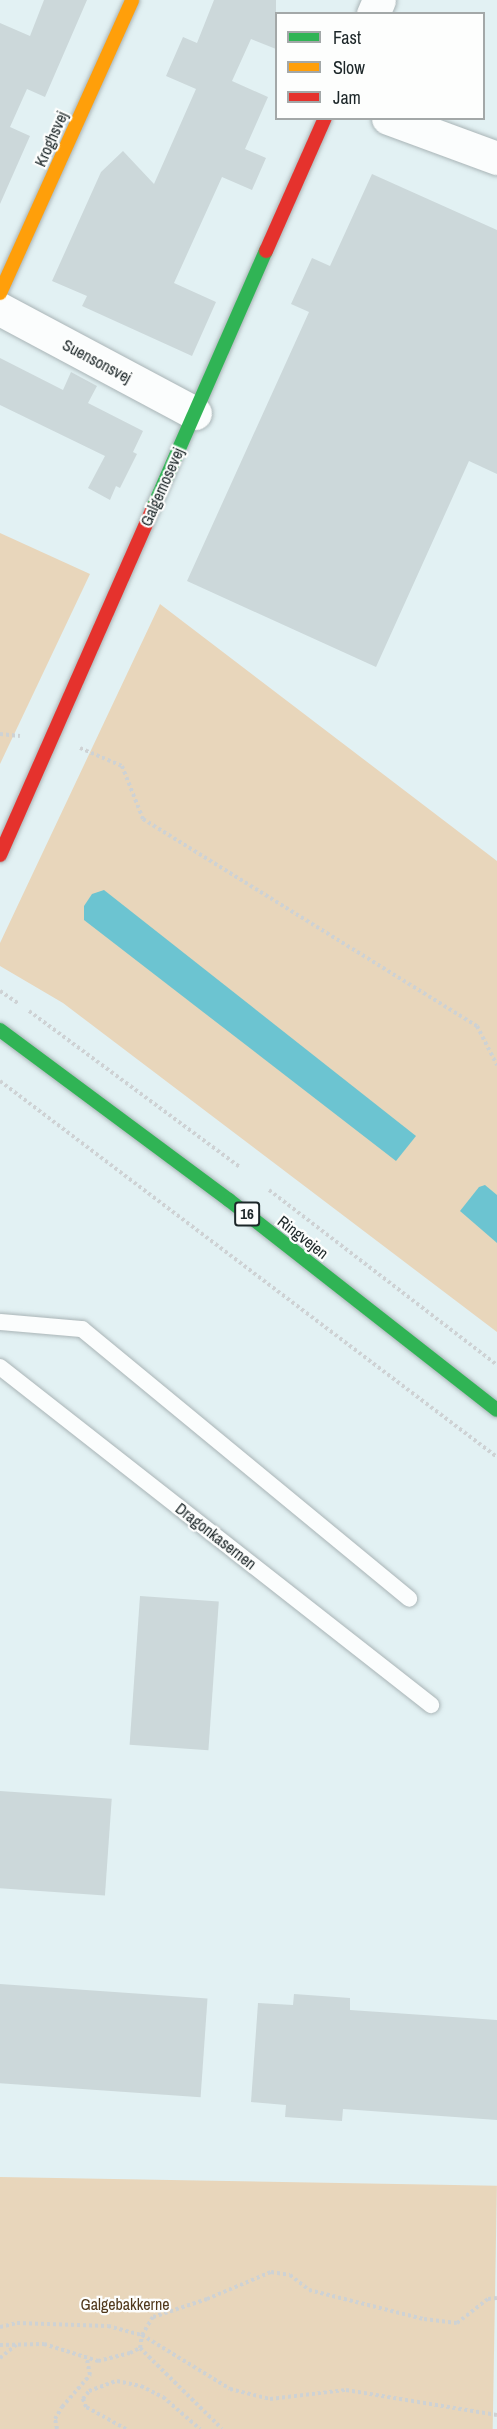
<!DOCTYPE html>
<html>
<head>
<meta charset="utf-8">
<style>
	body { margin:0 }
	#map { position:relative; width:497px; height:2429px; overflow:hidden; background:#e2f1f3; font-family:"Archivo Narrow",sans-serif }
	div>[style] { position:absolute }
	.green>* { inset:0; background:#e8d6bb; transform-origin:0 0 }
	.water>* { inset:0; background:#6cc4d1 }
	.building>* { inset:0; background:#ccd8da; transform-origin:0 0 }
	.path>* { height:4px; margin-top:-2px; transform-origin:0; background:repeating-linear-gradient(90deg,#ced2d4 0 3px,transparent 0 6px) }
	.roads { filter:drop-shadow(0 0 2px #a9b4b6) drop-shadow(0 0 2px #a9b4b6) }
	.lane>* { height:16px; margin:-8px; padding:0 8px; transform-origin:8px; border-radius:8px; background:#fbfdfd }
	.street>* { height:33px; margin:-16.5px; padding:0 16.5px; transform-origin:16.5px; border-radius:16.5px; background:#fbfdfd }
	.fast>* { height:14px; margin:-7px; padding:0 7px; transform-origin:7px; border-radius:7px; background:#30b455 }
	.slow>* { height:14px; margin:-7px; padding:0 7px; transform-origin:7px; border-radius:7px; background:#ff9f0a }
	.jam>* { height:14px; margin:-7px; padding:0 7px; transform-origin:7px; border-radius:7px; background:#e5322d }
	span { translate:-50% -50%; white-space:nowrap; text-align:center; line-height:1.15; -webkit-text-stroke:4.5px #fdfefd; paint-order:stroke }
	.shield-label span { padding:2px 4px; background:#fdfefd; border:2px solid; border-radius:4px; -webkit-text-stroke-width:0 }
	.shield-label { font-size:15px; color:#1c2628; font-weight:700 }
	.street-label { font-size:16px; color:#1c2628 }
	.park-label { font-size:16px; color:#50381c }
	.legend { position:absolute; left:275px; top:12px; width:210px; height:108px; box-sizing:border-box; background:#fdfefd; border:2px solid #a3a8a8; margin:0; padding:8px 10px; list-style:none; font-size:18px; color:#1c2628 }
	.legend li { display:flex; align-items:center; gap:12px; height:30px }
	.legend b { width:30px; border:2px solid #a3a8a8 }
</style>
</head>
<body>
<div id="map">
	<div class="green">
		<i style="clip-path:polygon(0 533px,90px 574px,0 764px)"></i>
		<i style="clip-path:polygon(160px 604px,497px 861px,497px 1332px,63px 1003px,0 966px,0 943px)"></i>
		<i style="left:0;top:2177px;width:497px;height:252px;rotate:1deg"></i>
	</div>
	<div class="water">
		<i style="clip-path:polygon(104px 890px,416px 1136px,396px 1161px,84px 920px,84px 906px,92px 894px)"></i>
		<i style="clip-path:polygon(485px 1185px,497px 1195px,497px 1243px,460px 1211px,479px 1187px)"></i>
	</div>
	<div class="building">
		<i style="clip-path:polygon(44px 0,87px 0,45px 97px,27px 89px,10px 127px,30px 136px,0 204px,0 23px,30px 36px)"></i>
		<i style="clip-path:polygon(214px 0,276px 0,276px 49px,251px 39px,232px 81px,268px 97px,245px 149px,266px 158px,252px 190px,222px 177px,174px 283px,216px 302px,192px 356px,82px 306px,87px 296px,52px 281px,101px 172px,123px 151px,154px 184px,196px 89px,166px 76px,183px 37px,197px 43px)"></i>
		<i style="clip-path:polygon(372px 174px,497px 230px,497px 474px,469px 461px,376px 667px,187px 581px,309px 312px,291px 304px,312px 258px,330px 266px)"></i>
		<i style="clip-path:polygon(0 358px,63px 390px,71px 372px,97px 386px,88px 403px,143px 431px,133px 452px,137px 454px,120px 488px,116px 486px,110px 500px,88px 488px,105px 456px,0 405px)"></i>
		<i style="left:140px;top:1596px;width:79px;height:149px;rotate:4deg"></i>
		<i style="left:0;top:1791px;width:112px;height:97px;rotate:4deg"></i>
		<i style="left:0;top:1984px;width:208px;height:99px;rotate:4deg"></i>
		<i style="clip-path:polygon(294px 1994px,350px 1998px,350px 2010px,497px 2020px,497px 2120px,343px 2109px,342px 2121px,285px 2117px,286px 2105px,251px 2102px,258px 2003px,293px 2005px)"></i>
	</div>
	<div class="path">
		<i style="left:0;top:734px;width:20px;rotate:6deg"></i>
		<i style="left:80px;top:748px;width:46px;rotate:23.2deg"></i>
		<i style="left:122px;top:766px;width:57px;rotate:68.4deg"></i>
		<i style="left:143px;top:819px;width:393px;rotate:31.8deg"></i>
		<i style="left:477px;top:1026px;width:44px;rotate:62.9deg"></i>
		<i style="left:0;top:991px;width:22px;rotate:34deg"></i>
		<i style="left:29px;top:1011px;width:262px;rotate:36.5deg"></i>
		<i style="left:0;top:1081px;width:623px;rotate:37.11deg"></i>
		<i style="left:269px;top:1190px;width:287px;rotate:37.5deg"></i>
		<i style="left:0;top:2327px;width:17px;rotate:-13deg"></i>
		<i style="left:17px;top:2323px;width:91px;rotate:1.9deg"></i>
		<i style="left:108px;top:2326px;width:35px;rotate:15deg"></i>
		<i style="left:142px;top:2335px;width:103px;rotate:31.5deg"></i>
		<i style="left:230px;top:2389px;width:41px;rotate:14deg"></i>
		<i style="left:270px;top:2399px;width:77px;rotate:-6.8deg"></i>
		<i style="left:346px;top:2390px;width:153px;rotate:9.4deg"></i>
		<i style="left:0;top:2345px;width:44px;rotate:-1.3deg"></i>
		<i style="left:44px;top:2344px;width:57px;rotate:17.5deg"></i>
		<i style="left:98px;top:2361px;width:33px;rotate:-14deg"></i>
		<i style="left:130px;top:2353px;width:11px;rotate:-27deg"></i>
		<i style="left:140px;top:2348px;width:13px;rotate:-81deg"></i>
		<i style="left:142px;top:2335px;width:21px;rotate:-59deg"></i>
		<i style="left:153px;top:2317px;width:57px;rotate:-18.4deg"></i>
		<i style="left:207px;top:2299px;width:69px;rotate:-22.9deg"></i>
		<i style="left:271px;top:2272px;width:19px;rotate:9deg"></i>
		<i style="left:290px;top:2275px;width:24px;rotate:38deg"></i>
		<i style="left:309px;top:2290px;width:119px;rotate:14.2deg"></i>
		<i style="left:424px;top:2319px;width:33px;rotate:7deg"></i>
		<i style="left:457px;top:2323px;width:39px;rotate:-38deg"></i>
		<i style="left:488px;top:2299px;width:9px;rotate:-6deg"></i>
		<i style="left:140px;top:2348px;width:115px;rotate:44.6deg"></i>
		<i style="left:0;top:2358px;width:21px;rotate:-39deg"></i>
		<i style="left:57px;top:2429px;width:10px;rotate:-101deg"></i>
		<i style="left:55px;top:2419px;width:14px;rotate:-60deg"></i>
		<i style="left:62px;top:2407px;width:43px;rotate:-48.8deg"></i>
		<i style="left:90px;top:2375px;width:16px;rotate:-101deg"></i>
		<i style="left:126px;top:2429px;width:46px;rotate:-151.2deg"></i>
		<i style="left:86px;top:2407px;width:9px;rotate:-111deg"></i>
		<i style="left:83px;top:2399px;width:10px;rotate:-53deg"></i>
		<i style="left:89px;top:2391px;width:30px;rotate:-20deg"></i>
		<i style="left:117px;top:2381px;width:25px;rotate:12deg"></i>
		<i style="left:141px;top:2386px;width:25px;rotate:27deg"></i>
		<i style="left:163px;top:2397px;width:49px;rotate:40.9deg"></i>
	</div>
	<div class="roads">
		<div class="lane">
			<i style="left:0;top:1322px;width:82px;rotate:4.9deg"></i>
			<i style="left:82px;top:1329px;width:424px;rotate:39.5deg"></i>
			<i style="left:0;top:1367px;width:548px;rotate:38.1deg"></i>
		</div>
		<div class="street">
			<i style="left:373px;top:14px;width:15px;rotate:-67deg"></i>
			<i style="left:388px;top:118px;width:116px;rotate:20.2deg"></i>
			<i style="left:0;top:309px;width:221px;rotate:28.1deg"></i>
		</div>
		<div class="fast">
			<i style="left:153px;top:508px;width:281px;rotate:-66.3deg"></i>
			<i style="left:0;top:1030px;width:285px;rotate:36.6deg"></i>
			<i style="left:229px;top:1200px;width:340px;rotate:38.1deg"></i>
		</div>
		<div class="slow">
			<i style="left:0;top:293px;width:321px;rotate:-65.7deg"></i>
		</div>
		<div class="jam">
			<i style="left:266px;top:251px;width:145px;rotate:-66.1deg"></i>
			<i style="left:0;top:855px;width:379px;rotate:-66.2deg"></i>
		</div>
	</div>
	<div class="shield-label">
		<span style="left:247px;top:1214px">16</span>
	</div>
	<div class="street-label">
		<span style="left:51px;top:139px;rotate:-66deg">Kroghsvej</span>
		<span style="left:97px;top:361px;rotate:28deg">Suensonsvej</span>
		<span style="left:162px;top:487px;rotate:-66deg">Galgemosevej</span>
		<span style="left:303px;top:1237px;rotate:38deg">Ringvejen</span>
		<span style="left:216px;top:1536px;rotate:38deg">Dragonkasernen</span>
	</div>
	<div class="park-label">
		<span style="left:125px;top:2304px">Galgebakkerne</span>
	</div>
	<ul class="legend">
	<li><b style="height:8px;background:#30b455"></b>Fast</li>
	<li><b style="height:8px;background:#ff9f0a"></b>Slow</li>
	<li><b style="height:8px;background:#e5322d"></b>Jam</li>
	</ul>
</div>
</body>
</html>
